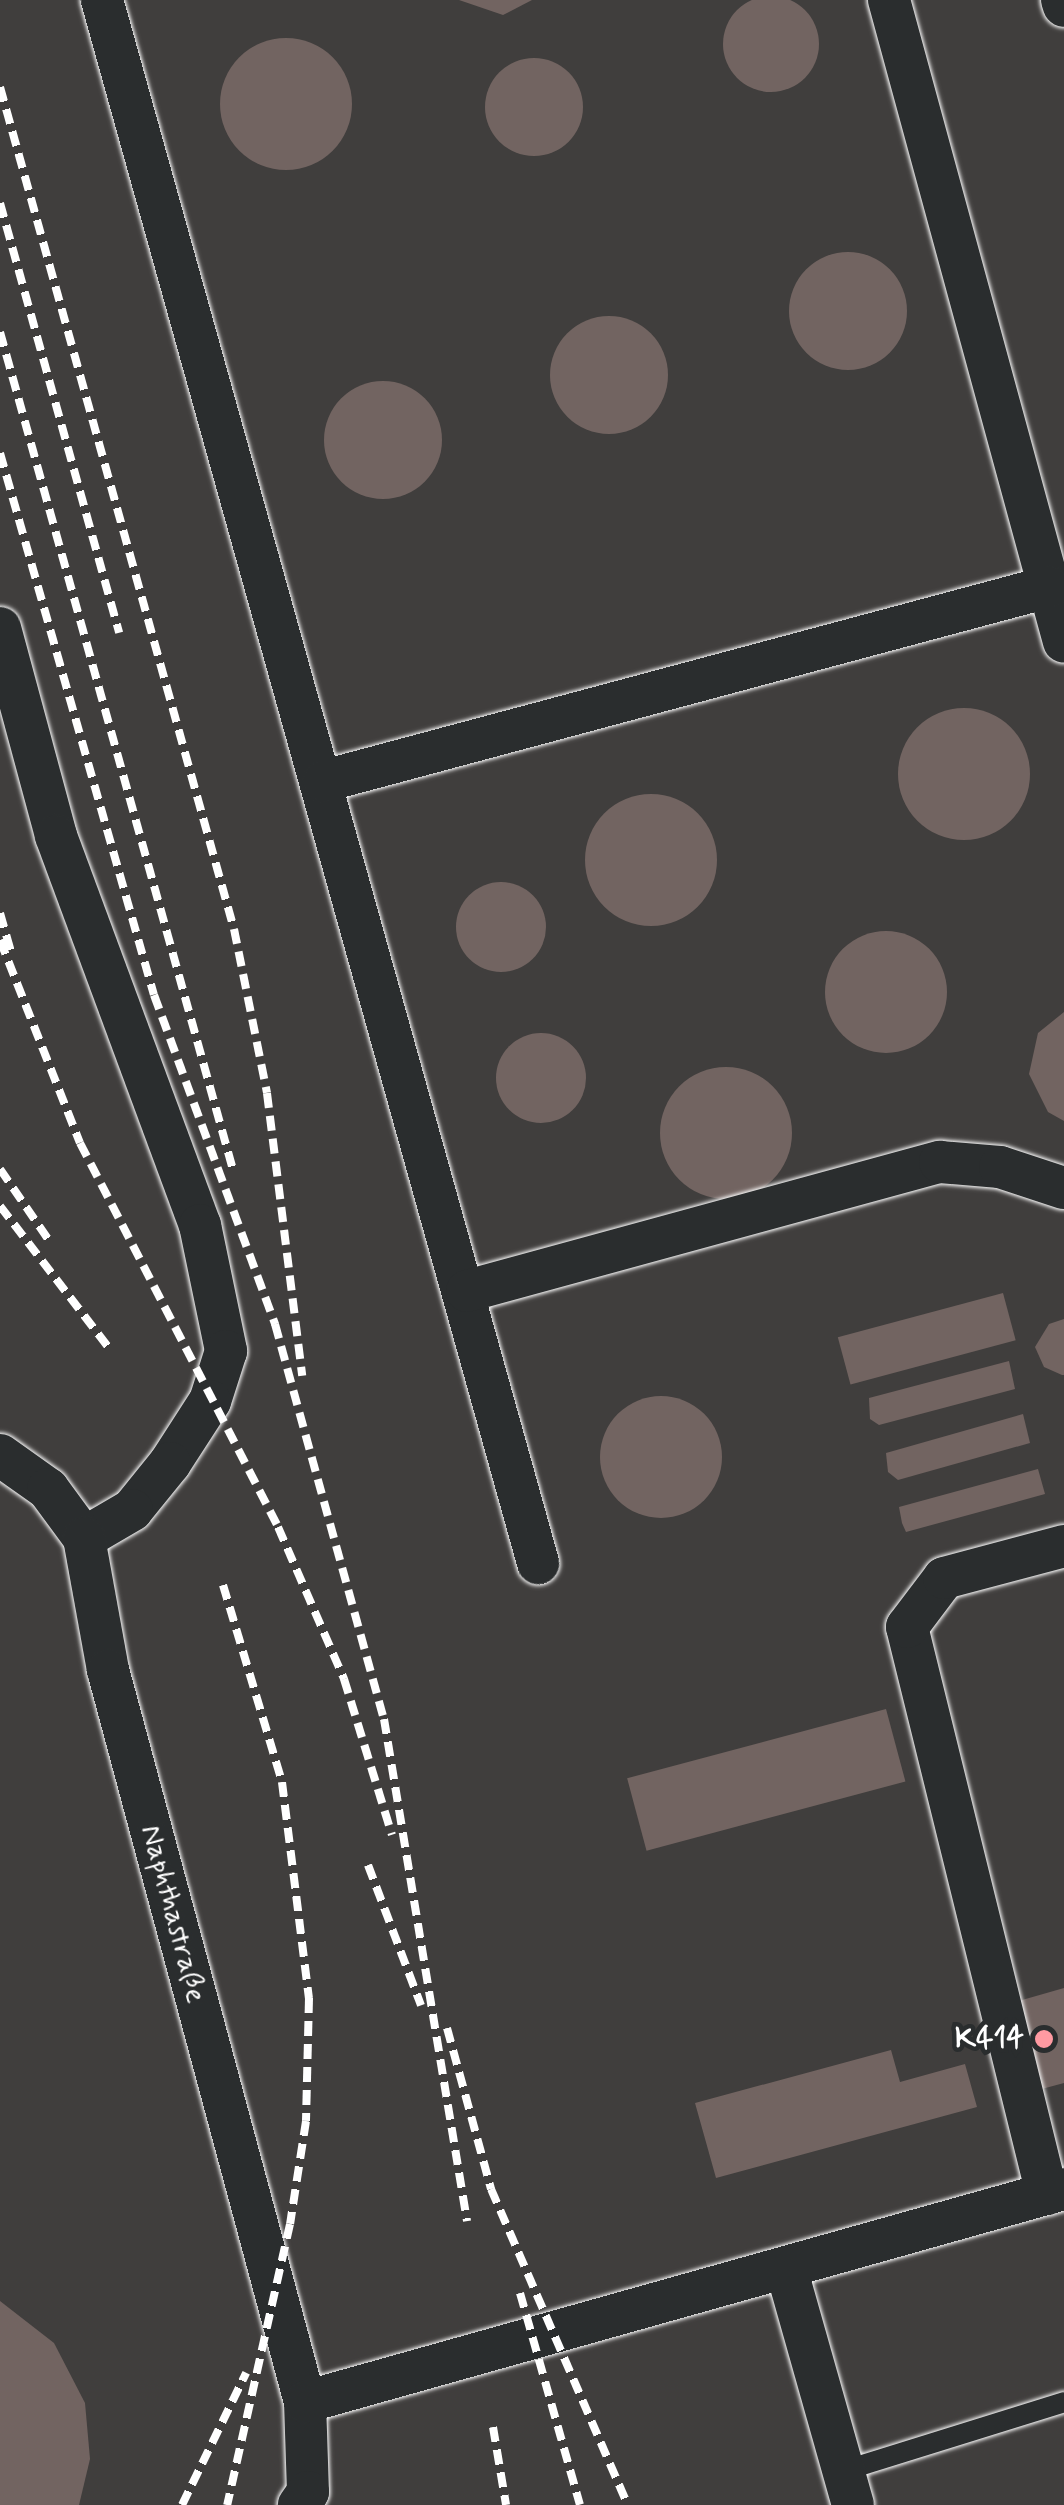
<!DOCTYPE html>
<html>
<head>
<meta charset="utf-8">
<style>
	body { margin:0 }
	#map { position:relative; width:1064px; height:2505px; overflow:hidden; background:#2a2d2e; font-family:Mynerve,sans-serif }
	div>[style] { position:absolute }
	.built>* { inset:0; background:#403e3d; transform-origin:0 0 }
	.building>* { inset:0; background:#726461; transform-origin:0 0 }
	.round { border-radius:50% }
	.roads { filter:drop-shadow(0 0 2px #fff) drop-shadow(0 0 2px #fff) }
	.service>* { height:20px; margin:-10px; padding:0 10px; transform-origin:10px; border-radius:10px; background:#2a2d2e }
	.minor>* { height:42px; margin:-21px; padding:0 21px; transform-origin:21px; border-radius:21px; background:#2a2d2e }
	.rail>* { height:8px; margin-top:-4px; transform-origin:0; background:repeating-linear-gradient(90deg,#fff 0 15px,transparent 0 23px) }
	.dots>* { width:28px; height:28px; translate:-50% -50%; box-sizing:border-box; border:5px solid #2a2d2e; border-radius:50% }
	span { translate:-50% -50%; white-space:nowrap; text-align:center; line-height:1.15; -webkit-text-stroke:9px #2a2d2e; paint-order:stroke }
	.street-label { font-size:30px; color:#fff }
	.poi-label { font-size:30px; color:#fff; font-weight:700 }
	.right { translate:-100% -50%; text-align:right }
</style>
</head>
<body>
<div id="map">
	<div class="built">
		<i style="left:0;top:0;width:1064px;height:2505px"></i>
	</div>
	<div class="building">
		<i class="round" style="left:723px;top:-4px;width:96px;height:96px"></i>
		<i style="clip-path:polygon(459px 0,532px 0,503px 15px)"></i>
		<i class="round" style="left:220px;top:38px;width:132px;height:132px"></i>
		<i class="round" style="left:485px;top:58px;width:98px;height:98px"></i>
		<i class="round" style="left:789px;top:252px;width:118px;height:118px"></i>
		<i class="round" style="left:550px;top:316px;width:118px;height:118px"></i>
		<i class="round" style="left:324px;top:381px;width:118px;height:118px"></i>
		<i class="round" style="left:898px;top:708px;width:132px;height:132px"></i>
		<i class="round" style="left:585px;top:794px;width:132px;height:132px"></i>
		<i class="round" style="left:456px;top:882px;width:90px;height:90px"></i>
		<i class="round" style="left:825px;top:931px;width:122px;height:122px"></i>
		<i style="clip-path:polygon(1064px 1012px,1064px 1121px,1048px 1112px,1029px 1074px,1038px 1033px)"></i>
		<i class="round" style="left:496px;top:1033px;width:90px;height:90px"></i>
		<i class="round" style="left:660px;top:1067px;width:132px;height:132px"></i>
		<i style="left:1003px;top:1293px;width:49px;height:171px;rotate:75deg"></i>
		<i style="clip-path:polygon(1064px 1319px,1064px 1375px,1062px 1375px,1044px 1367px,1035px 1347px,1049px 1324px)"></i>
		<i style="clip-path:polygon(1009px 1361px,1015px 1389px,879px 1425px,870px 1419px,869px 1398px)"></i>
		<i class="round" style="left:600px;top:1396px;width:122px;height:122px"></i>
		<i style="clip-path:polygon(1023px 1414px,1030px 1443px,898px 1480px,888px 1472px,886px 1453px)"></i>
		<i style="clip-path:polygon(1038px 1469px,1045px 1494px,906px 1532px,902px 1523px,899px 1507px)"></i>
		<i style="left:886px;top:1709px;width:75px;height:268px;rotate:75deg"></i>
		<i style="clip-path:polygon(1064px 1988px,1064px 2083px,1038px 2090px,1015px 2002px)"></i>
		<i style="clip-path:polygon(891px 2050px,900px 2082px,965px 2064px,977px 2107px,716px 2178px,695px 2103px)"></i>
		<i style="clip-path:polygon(0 2301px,54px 2343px,85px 2403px,90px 2459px,79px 2505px,0 2505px)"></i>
	</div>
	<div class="roads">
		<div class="service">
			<i style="left:843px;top:2471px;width:232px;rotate:-17.3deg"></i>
		</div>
		<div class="minor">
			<i style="left:102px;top:0;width:1623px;rotate:74.41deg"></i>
			<i style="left:889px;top:0;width:665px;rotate:74.75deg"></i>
			<i style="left:1062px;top:0;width:6px;rotate:72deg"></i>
			<i style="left:0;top:628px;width:215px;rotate:74.9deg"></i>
			<i style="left:56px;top:836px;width:415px;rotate:69.7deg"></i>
			<i style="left:200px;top:1225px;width:129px;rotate:78.3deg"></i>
			<i style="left:226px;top:1351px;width:52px;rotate:107.7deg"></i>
			<i style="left:210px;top:1401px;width:74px;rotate:122.8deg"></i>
			<i style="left:170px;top:1463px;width:60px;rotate:129deg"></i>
			<i style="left:132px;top:1510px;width:56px;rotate:149.7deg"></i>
			<i style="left:324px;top:781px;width:750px;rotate:-15deg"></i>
			<i style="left:467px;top:1291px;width:490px;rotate:-15.3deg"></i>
			<i style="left:940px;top:1162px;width:60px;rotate:4.8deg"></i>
			<i style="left:1000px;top:1167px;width:67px;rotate:18.2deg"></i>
			<i style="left:0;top:1455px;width:59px;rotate:35.3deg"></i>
			<i style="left:48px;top:1489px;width:61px;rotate:53.7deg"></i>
			<i style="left:84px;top:1538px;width:134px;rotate:79.7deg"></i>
			<i style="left:108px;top:1670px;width:758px;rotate:74.94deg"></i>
			<i style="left:305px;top:2402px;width:90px;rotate:88.1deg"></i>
			<i style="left:308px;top:2492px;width:16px;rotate:125deg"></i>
			<i style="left:1047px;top:2194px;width:584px;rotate:-103.87deg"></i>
			<i style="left:907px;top:1627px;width:61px;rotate:-52.9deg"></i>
			<i style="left:944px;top:1578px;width:124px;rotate:-14.9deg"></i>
			<i style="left:786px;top:2268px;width:246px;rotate:74.2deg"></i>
			<i style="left:305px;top:2402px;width:788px;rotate:-15.68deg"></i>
		</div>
	</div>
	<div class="rail">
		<i style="left:0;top:87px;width:874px;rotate:74.47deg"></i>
		<i style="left:234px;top:929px;width:167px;rotate:78.6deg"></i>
		<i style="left:267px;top:1093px;width:285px;rotate:82.9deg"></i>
		<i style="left:0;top:203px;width:446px;rotate:74.5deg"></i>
		<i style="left:0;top:332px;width:870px;rotate:74.46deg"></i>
		<i style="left:0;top:453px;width:563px;rotate:74.14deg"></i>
		<i style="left:154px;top:995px;width:351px;rotate:69.8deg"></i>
		<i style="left:275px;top:1324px;width:410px;rotate:74.6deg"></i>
		<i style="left:384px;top:1719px;width:509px;rotate:80.61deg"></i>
		<i style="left:0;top:913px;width:41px;rotate:74.2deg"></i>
		<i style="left:0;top:940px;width:218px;rotate:68.5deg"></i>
		<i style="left:80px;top:1143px;width:432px;rotate:62.7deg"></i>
		<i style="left:278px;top:1527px;width:166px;rotate:66.5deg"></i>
		<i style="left:344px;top:1679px;width:163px;rotate:72.9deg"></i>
		<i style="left:0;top:1169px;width:88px;rotate:55.6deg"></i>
		<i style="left:0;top:1206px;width:179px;rotate:52.5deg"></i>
		<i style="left:223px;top:1585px;width:206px;rotate:73.3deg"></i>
		<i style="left:282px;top:1782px;width:218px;rotate:82.9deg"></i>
		<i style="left:309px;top:1998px;width:123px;rotate:91.4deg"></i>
		<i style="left:306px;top:2121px;width:104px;rotate:98.8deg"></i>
		<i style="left:290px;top:2224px;width:288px;rotate:102.6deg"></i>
		<i style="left:368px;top:1865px;width:150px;rotate:69.3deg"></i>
		<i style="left:447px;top:2028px;width:167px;rotate:74.7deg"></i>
		<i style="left:491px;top:2189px;width:344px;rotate:66.6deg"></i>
		<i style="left:520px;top:2293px;width:220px;rotate:74.2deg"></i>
		<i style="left:493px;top:2427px;width:79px;rotate:80.5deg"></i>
		<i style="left:182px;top:2505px;width:147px;rotate:-64.1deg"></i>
	</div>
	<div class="dots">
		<i style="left:1044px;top:2039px;background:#ff9aa2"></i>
	</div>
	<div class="street-label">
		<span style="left:173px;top:1914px;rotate:75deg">Naphthastraße</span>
	</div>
	<div class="poi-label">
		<span class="right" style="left:1024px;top:2039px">K414</span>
	</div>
</div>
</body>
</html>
